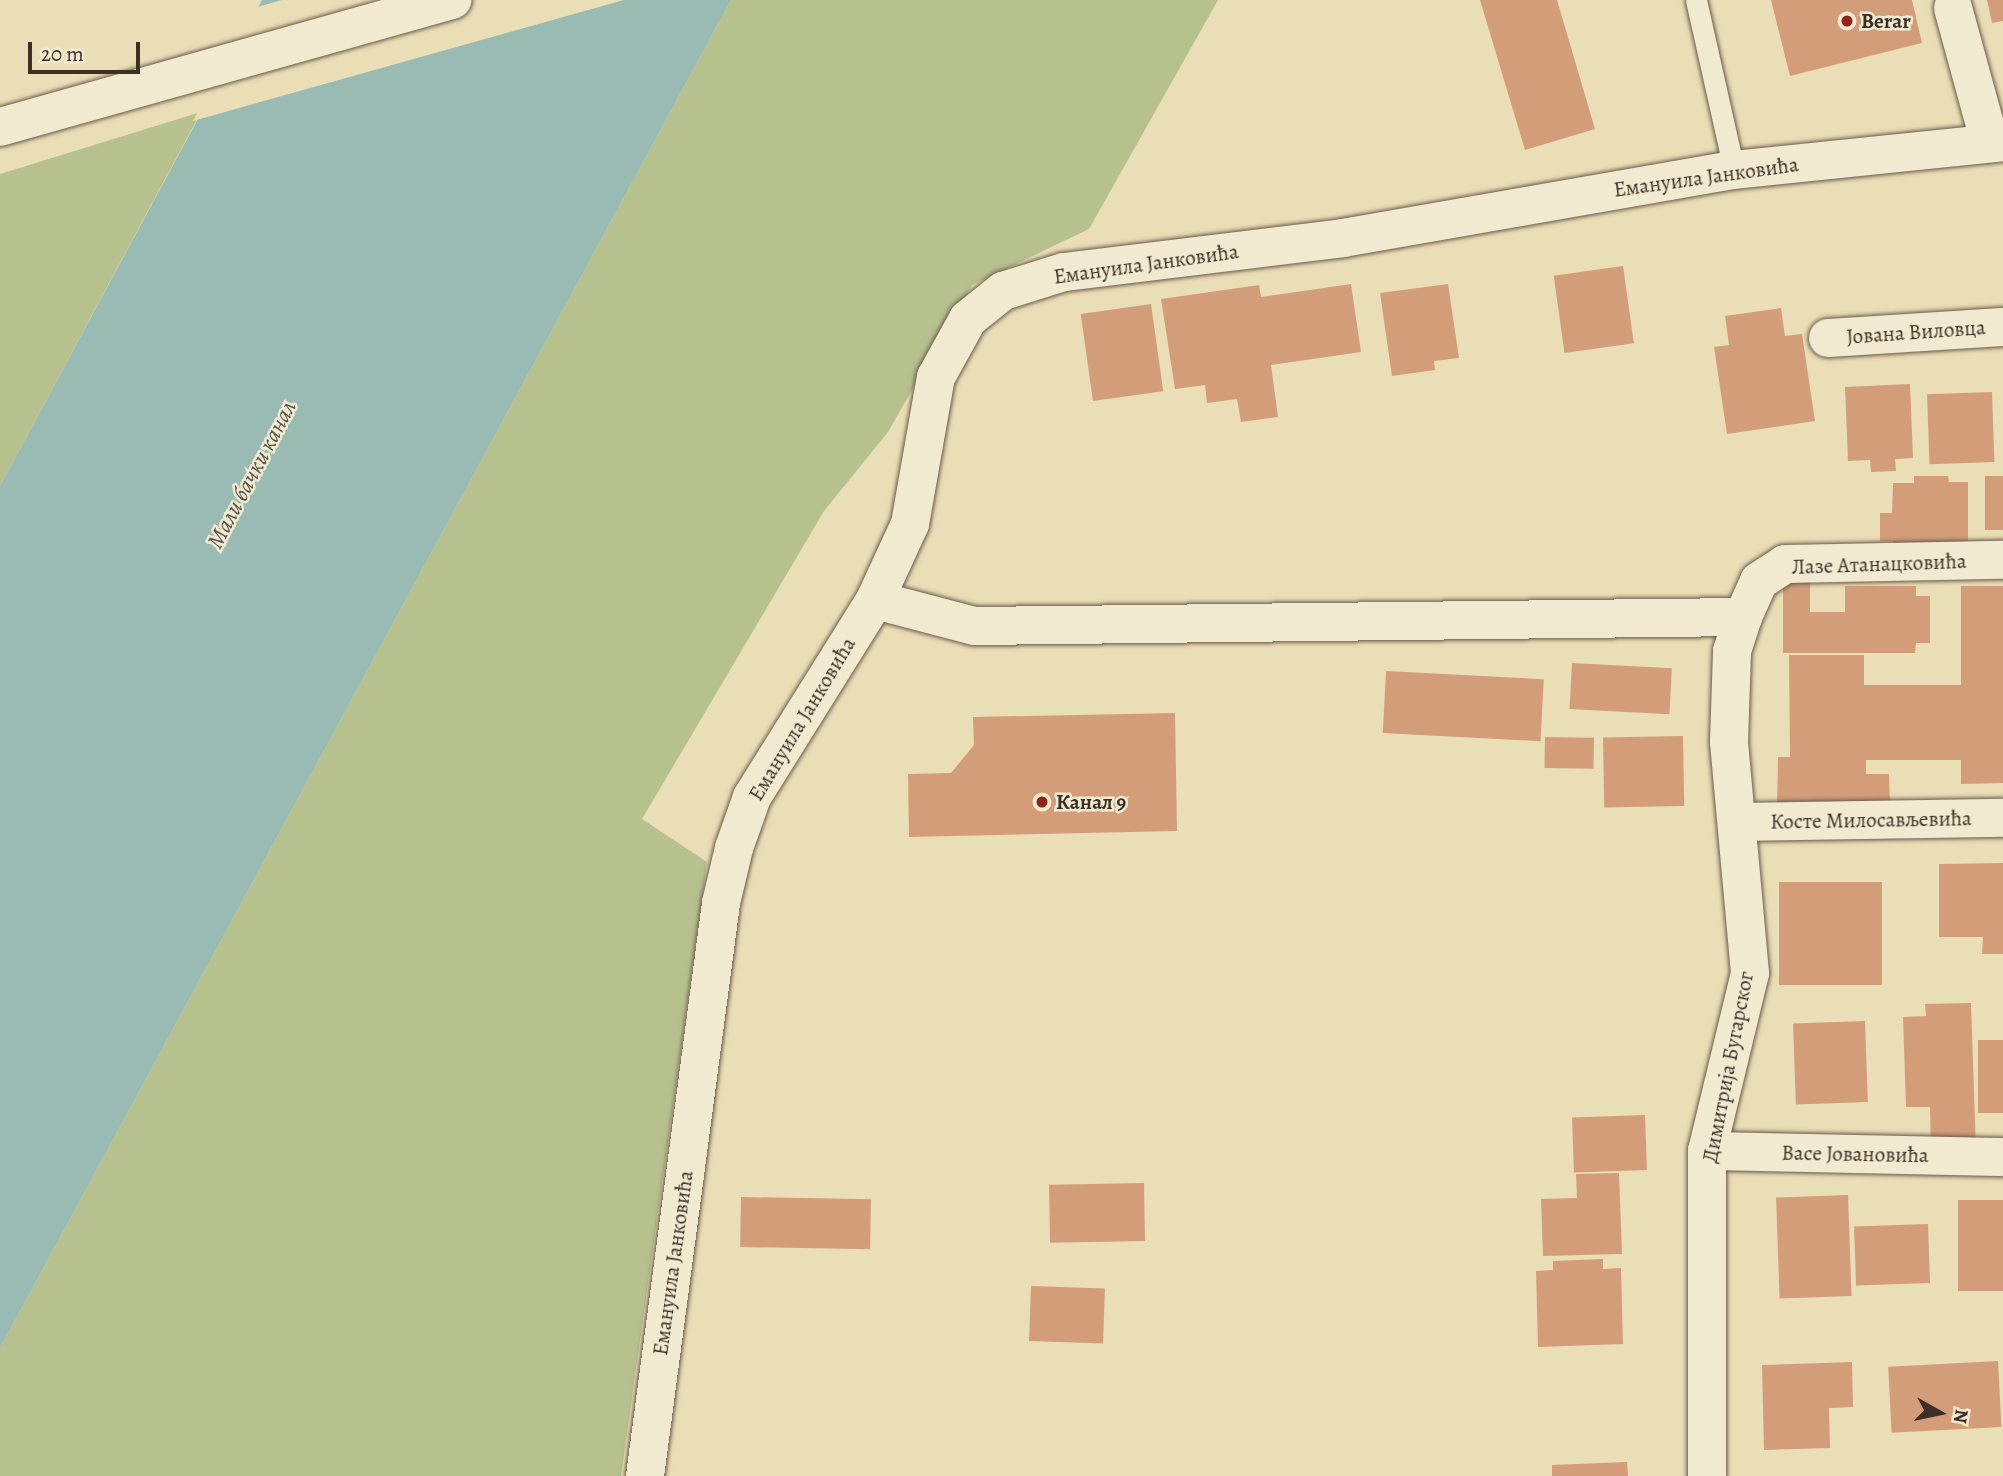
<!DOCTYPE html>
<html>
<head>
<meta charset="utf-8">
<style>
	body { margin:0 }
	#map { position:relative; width:2003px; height:1476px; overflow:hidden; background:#eadeb6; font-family:Alegreya,serif }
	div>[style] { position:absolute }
	.green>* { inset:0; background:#b6c18e }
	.water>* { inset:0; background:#99bbb4 }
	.pier>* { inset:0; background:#eadeb6 }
	.building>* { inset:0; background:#d49d7a; transform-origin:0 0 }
	.roads { filter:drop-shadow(0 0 2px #6a5a4a) drop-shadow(0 0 2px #6a5a4a) }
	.lane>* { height:21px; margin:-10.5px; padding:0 10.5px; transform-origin:10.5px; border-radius:10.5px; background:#f1ead0 }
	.street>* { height:38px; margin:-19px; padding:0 19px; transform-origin:19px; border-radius:19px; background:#f1ead0 }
	.secondary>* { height:38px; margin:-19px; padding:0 19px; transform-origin:19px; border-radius:19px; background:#f1ead0 }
	.dots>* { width:19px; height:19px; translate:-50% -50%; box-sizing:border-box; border:4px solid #f1ead0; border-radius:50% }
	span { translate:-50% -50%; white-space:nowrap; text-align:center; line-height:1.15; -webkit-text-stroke:5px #f1ead0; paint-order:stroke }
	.poi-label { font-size:21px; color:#3f2e26; font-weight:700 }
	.left { translate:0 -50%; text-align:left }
	.street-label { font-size:21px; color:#3f2e26 }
	.water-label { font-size:23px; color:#56514a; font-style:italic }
	.north { position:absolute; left:1905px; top:1378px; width:70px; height:70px; -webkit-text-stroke:5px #f1ead0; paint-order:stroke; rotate:99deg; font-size:19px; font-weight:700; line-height:28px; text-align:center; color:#3f2e26 }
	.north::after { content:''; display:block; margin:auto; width:24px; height:32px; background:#3f2e26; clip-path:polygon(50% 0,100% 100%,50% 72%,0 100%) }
	.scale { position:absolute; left:28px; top:42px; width:112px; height:32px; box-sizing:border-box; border:4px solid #3f2e26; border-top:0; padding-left:9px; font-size:21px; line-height:24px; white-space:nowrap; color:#3f2e26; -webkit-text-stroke:5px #f1ead0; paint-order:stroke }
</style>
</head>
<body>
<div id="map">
	<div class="green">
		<i style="clip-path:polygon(731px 0,1218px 0,1089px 229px,972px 285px,888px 432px,824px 511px,642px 819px,707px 862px,621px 1476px,0 1476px,0 1348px)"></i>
		<i style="clip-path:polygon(201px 112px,0 486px,0 174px)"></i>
	</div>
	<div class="water">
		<i style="clip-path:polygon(262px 0,731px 0,0 1348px,0 486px)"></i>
	</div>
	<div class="pier">
		<i style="clip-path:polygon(282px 0,624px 0,193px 121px,254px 8px)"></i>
	</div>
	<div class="building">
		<i style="clip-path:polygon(1480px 0,1557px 0,1595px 129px,1525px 150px)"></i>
		<i style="clip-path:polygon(1771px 0,1912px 0,1922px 43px,1790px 76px)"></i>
		<i style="clip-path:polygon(1987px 0,2003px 0,2003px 21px,1992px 23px)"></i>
		<i style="left:1623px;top:266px;width:78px;height:70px;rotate:82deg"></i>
		<i style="clip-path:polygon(1351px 284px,1361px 352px,1271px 365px,1278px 417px,1241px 422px,1237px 399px,1207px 403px,1205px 385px,1175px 389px,1161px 299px,1259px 285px,1261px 297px)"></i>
		<i style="clip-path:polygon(1448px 284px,1459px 358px,1434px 361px,1435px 370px,1392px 376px,1380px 293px)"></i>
		<i style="left:1151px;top:304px;width:88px;height:71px;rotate:82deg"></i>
		<i style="clip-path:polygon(1781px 308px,1785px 336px,1802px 334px,1815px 421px,1727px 434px,1714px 347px,1729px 345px,1725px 316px)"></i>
		<i style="clip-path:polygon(1910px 384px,1913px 458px,1895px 459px,1896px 471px,1871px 472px,1870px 460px,1848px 461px,1845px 387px)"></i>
		<i style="left:1992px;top:392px;width:70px;height:65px;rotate:88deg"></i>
		<i style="clip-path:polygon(1914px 476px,1948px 476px,1949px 482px,1968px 482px,1968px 549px,1893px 549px,1893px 541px,1880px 541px,1880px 513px,1892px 513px,1893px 483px,1914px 483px)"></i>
		<i style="left:1985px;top:476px;width:18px;height:54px"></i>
		<i style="clip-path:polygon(1810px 582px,1810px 612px,1845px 612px,1845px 586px,1916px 586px,1916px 596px,1930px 596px,1930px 643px,1916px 643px,1915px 653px,1783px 653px,1783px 583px)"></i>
		<i style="clip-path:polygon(1961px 586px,2003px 586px,2003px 783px,1961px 784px,1961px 760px,1866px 760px,1866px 774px,1889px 774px,1890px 807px,1777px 807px,1778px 757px,1790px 757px,1789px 655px,1864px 655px,1864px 685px,1961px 685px)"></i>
		<i style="left:1572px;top:663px;width:100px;height:46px;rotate:3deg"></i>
		<i style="left:1386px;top:671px;width:158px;height:62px;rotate:3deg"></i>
		<i style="clip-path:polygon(1175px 713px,1177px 831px,909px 837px,908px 774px,951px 773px,974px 745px,973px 717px)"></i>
		<i style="left:1683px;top:736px;width:70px;height:80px;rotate:89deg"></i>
		<i style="left:1545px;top:737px;width:49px;height:31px;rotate:1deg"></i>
		<i style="clip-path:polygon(2003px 863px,2003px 954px,1982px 954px,1983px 937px,1939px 937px,1939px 864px)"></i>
		<i style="left:1779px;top:882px;width:103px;height:103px"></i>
		<i style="clip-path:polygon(1971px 1003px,1976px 1150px,1931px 1152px,1930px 1107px,1906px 1107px,1903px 1017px,1926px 1016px,1925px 1004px)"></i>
		<i style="left:1865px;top:1021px;width:81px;height:72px;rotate:88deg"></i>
		<i style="left:2003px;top:1040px;width:73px;height:25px;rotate:90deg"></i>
		<i style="left:1645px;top:1115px;width:55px;height:73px;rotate:88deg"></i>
		<i style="clip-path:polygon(1619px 1173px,1622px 1254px,1543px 1256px,1541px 1199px,1577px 1198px,1576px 1174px)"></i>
		<i style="left:1144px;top:1183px;width:58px;height:95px;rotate:89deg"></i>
		<i style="left:1848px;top:1195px;width:101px;height:72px;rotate:88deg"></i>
		<i style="left:741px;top:1197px;width:130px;height:50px;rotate:1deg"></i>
		<i style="left:2003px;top:1200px;width:91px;height:45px;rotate:90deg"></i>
		<i style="left:1928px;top:1224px;width:59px;height:74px;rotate:88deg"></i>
		<i style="clip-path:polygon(1603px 1259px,1603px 1269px,1621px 1268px,1623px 1344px,1538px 1347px,1536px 1271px,1553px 1270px,1553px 1261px)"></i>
		<i style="left:1031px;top:1286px;width:74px;height:55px;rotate:2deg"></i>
		<i style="left:1998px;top:1361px;width:66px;height:110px;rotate:87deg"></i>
		<i style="clip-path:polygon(1852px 1362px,1853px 1407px,1829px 1408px,1830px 1448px,1764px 1450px,1762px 1365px)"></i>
		<i style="clip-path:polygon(1627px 1462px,1628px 1476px,1552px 1476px,1552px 1465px)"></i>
	</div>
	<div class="roads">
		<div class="lane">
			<i style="left:1696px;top:0;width:174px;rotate:77.4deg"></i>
		</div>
		<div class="street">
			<i style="left:1953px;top:8px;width:140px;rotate:74.7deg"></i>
			<i style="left:1828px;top:338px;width:175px;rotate:-3.6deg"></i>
			<i style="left:875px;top:600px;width:102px;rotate:14.7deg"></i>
			<i style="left:974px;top:626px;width:769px;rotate:-0.67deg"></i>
			<i style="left:1739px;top:822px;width:264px;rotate:-0.9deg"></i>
			<i style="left:1707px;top:1151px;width:296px;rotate:1.2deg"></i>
			<i style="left:645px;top:1476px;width:578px;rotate:-82.44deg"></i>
			<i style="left:721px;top:903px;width:57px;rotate:-76.7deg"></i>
			<i style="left:734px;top:848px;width:54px;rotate:-70.6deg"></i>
			<i style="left:752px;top:797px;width:232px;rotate:-58deg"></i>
			<i style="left:875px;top:600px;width:84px;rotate:-65.3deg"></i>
			<i style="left:910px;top:524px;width:149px;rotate:-80deg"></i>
			<i style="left:936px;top:377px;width:66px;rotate:-61.1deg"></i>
			<i style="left:968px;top:319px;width:45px;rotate:-38.7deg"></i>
			<i style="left:1003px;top:291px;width:64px;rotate:-17.3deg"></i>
			<i style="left:1064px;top:272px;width:281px;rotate:-6.9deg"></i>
			<i style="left:1343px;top:238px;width:397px;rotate:-9.9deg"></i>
			<i style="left:1734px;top:170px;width:270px;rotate:-5.9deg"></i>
			<i style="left:1707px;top:1476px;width:325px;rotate:-90deg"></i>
			<i style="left:1707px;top:1151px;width:183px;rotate:-76.4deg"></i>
			<i style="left:1750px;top:973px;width:232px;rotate:-95.2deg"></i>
			<i style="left:1729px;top:742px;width:91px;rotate:-88.1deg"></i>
			<i style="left:1732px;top:651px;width:36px;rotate:-72deg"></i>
			<i style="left:1743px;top:617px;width:39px;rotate:-66deg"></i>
			<i style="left:1759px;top:581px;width:31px;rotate:-33deg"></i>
			<i style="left:1785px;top:564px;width:218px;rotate:-1.1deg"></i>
		</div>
		<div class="secondary">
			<i style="left:0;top:127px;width:470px;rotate:-15.7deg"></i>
		</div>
	</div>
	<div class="dots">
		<i style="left:1847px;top:21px;background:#8f2418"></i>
		<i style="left:1042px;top:802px;background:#8f2418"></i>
	</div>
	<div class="poi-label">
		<span class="left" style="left:1861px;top:21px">Berar</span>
		<span class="left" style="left:1056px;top:802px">Канал 9</span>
	</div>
	<div class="street-label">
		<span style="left:1706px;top:177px;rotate:-8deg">Емануила Јанковића</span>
		<span style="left:1146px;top:264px;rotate:-8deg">Емануила Јанковића</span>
		<span style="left:1916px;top:332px;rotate:-4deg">Јована Виловца</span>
		<span style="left:1879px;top:564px;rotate:-2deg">Лазе Атанацковића</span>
		<span style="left:802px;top:719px;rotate:-59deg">Емануила Јанковића</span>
		<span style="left:1871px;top:820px;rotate:-1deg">Косте Милосављевића</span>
		<span style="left:1728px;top:1067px;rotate:-79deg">Димитрија Бугарског</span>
		<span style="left:1855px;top:1154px;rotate:1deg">Васе Јовановића</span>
		<span style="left:673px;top:1263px;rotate:-82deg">Емануила Јанковића</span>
	</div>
	<div class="water-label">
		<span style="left:252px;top:475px;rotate:-62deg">Мали бачки канал</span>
	</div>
	<div class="north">N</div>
	<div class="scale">20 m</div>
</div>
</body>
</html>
